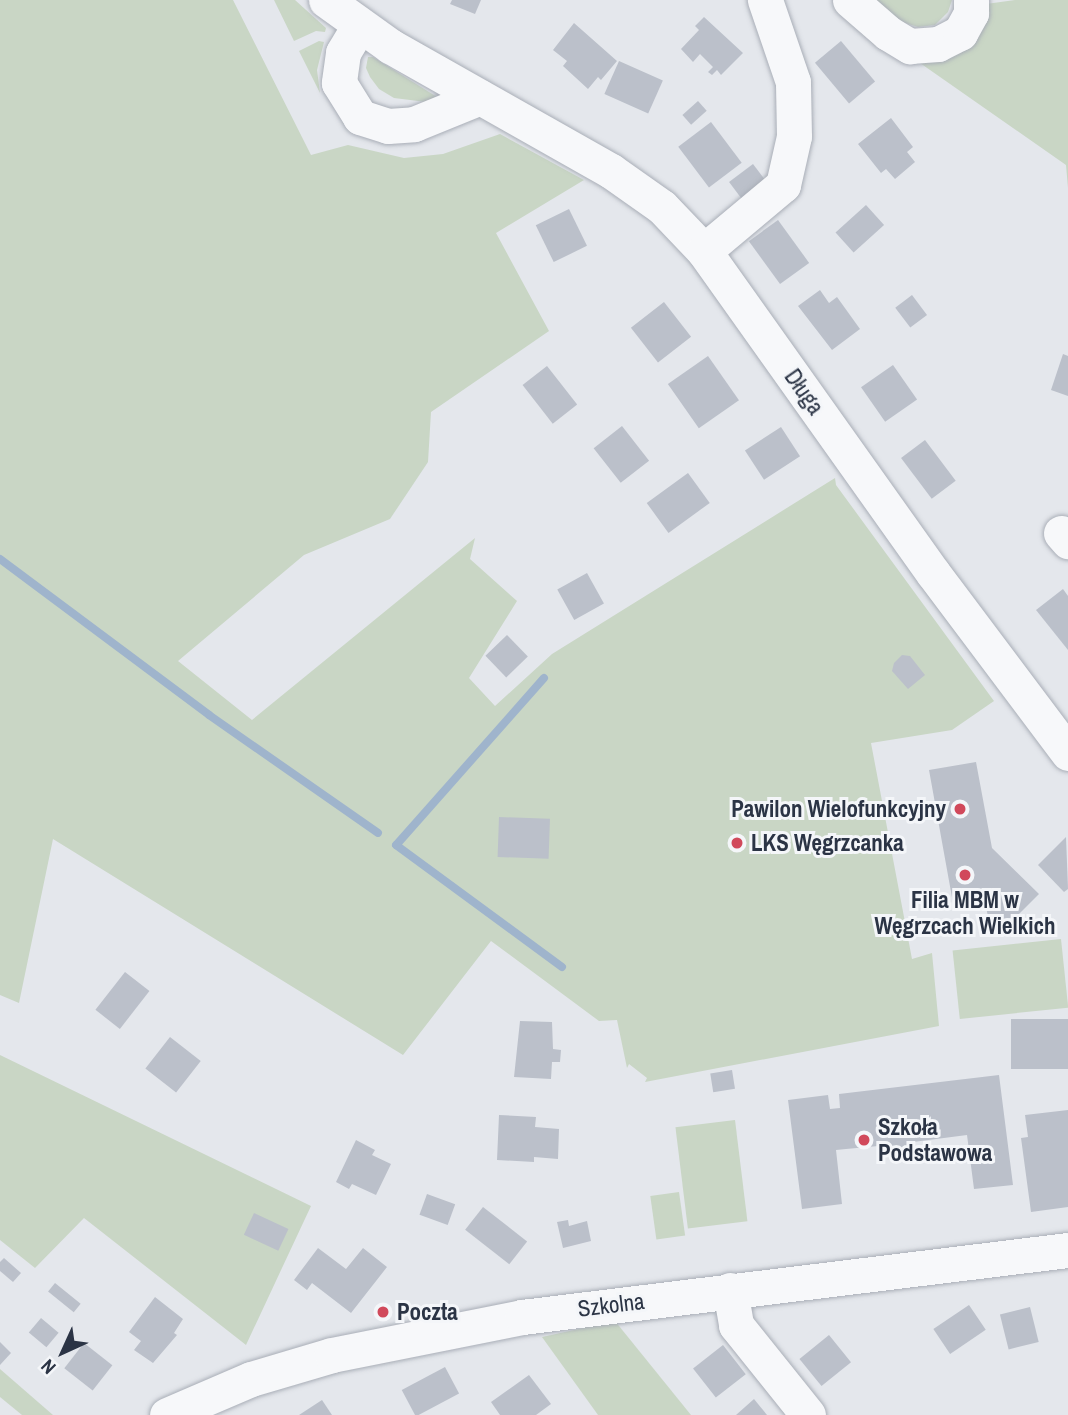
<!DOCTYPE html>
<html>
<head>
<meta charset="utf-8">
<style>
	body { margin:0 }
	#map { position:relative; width:1068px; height:1415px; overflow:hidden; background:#e4e7ec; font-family:"Archivo Narrow",sans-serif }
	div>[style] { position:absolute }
	.green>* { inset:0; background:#c9d6c5; transform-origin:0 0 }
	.stream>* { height:8px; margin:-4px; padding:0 4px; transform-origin:4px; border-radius:4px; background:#9fb4cc }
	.building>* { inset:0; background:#bbc0ca; transform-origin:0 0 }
	.roads { filter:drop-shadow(0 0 2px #a9aeb7) drop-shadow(0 0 2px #a9aeb7) }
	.minor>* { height:35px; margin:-17.5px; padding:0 17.5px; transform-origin:17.5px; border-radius:17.5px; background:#f7f8fa }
	.dots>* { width:19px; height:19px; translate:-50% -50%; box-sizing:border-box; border:4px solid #f4f6f9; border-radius:50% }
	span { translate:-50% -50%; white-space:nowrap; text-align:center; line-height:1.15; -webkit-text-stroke:6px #f4f6f9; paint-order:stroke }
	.street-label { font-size:23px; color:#2b3445 }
	.poi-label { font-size:23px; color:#2b3445; font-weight:700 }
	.right { translate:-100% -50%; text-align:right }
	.left { translate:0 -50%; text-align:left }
	.north { position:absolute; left:28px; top:1317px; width:70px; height:70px; -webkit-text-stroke:5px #f4f6f9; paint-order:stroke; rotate:225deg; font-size:19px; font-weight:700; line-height:28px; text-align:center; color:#2b3445 }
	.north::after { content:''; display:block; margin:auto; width:24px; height:32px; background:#2b3445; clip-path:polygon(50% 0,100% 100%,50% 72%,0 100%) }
</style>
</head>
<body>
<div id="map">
	<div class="green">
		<i style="clip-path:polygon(0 0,233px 0,311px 155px,348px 145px,404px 158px,443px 154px,500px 134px,584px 180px,496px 233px,549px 331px,431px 412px,428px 462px,390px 519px,304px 555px,178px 661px,252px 720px,475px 538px,470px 559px,517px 601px,469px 678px,495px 706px,552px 654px,835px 478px,836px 485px,994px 701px,952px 730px,871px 743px,912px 959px,932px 953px,939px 1026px,645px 1082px,647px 1078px,629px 1064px,627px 1068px,617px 1020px,599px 1021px,491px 941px,403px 1055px,53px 839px,19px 1003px,0 995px)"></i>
		<i style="clip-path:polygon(274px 0,295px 0,326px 28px,325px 32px,316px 31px,294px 41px)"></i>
		<i style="clip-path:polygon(872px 0,952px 0,948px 12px,935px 25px,918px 27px,899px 21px)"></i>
		<i style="clip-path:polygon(1015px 0,1068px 0,1068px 188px,1066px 165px,920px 63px,965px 50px,980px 29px,986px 4px)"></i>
		<i style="clip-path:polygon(319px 41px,324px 42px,317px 70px,320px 93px,299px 51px)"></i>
		<i style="clip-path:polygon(368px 57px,373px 57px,437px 97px,426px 102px,394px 98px,379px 89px,370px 77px,366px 68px)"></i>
		<i style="left:1061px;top:939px;width:69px;height:109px;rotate:84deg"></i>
		<i style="clip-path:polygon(0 1055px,311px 1206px,246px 1345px,84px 1218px,35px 1268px,0 1240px)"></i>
		<i style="left:735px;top:1120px;width:102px;height:60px;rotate:83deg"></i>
		<i style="left:679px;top:1192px;width:44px;height:29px;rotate:82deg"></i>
		<i style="clip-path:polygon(615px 1321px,691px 1415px,598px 1415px,542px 1337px)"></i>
		<i style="clip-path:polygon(0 1369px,53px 1415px,22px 1415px,0 1397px)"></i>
	</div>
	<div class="stream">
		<i style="left:0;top:559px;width:261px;rotate:36.7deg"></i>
		<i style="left:209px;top:715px;width:206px;rotate:34.9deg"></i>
		<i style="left:544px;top:678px;width:223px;rotate:131.5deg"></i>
		<i style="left:396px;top:845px;width:206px;rotate:36.3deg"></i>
	</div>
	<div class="building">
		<i style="clip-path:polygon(452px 0,481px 0,475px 14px,450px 4px)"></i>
		<i style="clip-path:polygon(704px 17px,743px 53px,721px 75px,717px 70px,712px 75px,708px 72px,713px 67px,700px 54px,693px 62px,681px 49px,699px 30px,695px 26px)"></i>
		<i style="clip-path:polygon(574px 23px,617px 61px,601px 80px,598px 77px,588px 89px,563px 66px,567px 61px,553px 50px)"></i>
		<i style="left:841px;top:41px;width:53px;height:34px;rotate:50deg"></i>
		<i style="left:619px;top:61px;width:48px;height:36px;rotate:24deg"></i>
		<i style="left:698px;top:101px;width:13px;height:21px;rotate:48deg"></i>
		<i style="clip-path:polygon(891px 118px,913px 147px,907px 152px,915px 162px,895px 179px,886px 169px,881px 173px,858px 144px)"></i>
		<i style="left:711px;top:122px;width:51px;height:41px;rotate:53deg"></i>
		<i style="left:753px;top:164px;width:25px;height:30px;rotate:53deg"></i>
		<i style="left:866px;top:205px;width:27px;height:41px;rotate:48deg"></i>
		<i style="left:569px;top:209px;width:41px;height:37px;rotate:64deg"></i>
		<i style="left:778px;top:220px;width:53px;height:36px;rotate:54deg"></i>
		<i style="clip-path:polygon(820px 290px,829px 303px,837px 297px,860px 329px,832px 350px,798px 306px)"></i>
		<i style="left:912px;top:295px;width:25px;height:21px;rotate:53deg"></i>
		<i style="left:664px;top:302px;width:44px;height:42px;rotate:52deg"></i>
		<i style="clip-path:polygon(1063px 354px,1068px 356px,1068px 396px,1051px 390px)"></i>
		<i style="left:708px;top:356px;width:54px;height:49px;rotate:55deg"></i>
		<i style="left:893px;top:365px;width:42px;height:39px;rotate:55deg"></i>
		<i style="left:547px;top:366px;width:49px;height:31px;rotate:52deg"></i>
		<i style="left:622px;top:426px;width:44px;height:36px;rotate:52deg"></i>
		<i style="left:781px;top:427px;width:35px;height:43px;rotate:57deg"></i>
		<i style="left:925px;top:440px;width:51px;height:30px;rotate:53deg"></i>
		<i style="left:688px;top:473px;width:37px;height:51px;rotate:54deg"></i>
		<i style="left:587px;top:573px;width:35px;height:34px;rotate:61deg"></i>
		<i style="clip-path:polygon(1063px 589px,1068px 596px,1068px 650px,1036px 610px)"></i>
		<i style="left:507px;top:635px;width:30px;height:30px;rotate:46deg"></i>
		<i style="clip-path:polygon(902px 655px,910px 656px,925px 675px,908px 689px,892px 671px,894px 663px)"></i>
		<i style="clip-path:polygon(976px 762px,992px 848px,1039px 894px,1016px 917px,989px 921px,984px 898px,953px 903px,929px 770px)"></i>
		<i style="left:499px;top:817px;width:51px;height:40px;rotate:2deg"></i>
		<i style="clip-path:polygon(1066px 837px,1068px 889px,1064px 892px,1038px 865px)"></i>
		<i style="left:125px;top:972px;width:31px;height:48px;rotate:38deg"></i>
		<i style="left:1068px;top:1019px;width:50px;height:57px;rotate:90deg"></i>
		<i style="clip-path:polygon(520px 1021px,552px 1022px,553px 1049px,561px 1050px,560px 1062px,552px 1062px,551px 1079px,514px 1077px)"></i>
		<i style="left:170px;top:1037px;width:39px;height:40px;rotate:38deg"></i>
		<i style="left:732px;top:1070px;width:19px;height:22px;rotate:81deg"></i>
		<i style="clip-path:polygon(999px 1075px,1013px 1185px,974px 1189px,967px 1135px,913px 1142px,914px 1154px,891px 1157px,889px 1145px,846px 1149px,836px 1150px,842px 1204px,802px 1209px,788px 1100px,828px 1095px,830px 1109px,840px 1108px,839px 1094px)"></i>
		<i style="clip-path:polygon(1068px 1110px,1068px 1207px,1031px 1212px,1021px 1138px,1028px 1137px,1025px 1115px)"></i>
		<i style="clip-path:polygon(499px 1115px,536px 1117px,535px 1127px,559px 1129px,558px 1159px,534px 1157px,534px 1162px,497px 1160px)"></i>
		<i style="clip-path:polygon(356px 1140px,375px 1150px,372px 1155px,391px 1164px,376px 1195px,352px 1184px,349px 1189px,336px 1182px)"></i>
		<i style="left:427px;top:1194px;width:30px;height:22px;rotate:20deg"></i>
		<i style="left:483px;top:1207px;width:56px;height:29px;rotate:38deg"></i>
		<i style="left:254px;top:1213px;width:38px;height:24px;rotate:25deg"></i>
		<i style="clip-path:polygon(568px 1220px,569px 1226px,587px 1221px,591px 1241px,563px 1248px,557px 1222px)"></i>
		<i style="clip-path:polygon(318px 1248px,346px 1269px,363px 1248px,387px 1267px,351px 1313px,312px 1283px,307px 1290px,294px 1280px)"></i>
		<i style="clip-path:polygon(4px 1258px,21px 1273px,13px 1282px,0 1271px,0 1262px)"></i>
		<i style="left:55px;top:1283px;width:33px;height:11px;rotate:39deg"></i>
		<i style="clip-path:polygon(155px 1297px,183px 1319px,174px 1333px,177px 1335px,153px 1363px,134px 1350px,141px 1341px,129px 1332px)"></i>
		<i style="left:969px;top:1305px;width:30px;height:43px;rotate:56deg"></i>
		<i style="left:1030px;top:1307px;width:36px;height:31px;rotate:76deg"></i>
		<i style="left:41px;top:1318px;width:23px;height:19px;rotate:40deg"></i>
		<i style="left:829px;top:1335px;width:35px;height:38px;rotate:51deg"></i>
		<i style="clip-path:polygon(0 1342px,11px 1353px,0 1365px)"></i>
		<i style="left:84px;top:1343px;width:36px;height:32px;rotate:38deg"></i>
		<i style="left:723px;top:1345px;width:37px;height:38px;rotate:52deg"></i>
		<i style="left:445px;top:1367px;width:30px;height:49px;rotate:62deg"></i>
		<i style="clip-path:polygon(529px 1375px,551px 1404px,536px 1415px,500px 1415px,491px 1402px)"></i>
		<i style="clip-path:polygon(754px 1399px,767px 1415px,736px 1415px)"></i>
		<i style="clip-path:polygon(322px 1400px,332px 1415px,299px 1415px)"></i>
	</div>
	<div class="roads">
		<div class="minor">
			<i style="left:326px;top:0;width:79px;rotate:35.7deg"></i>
			<i style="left:390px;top:46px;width:254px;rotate:29.5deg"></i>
			<i style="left:611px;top:171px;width:62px;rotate:35.2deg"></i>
			<i style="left:662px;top:207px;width:61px;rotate:46.3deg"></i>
			<i style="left:704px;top:251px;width:395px;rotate:54.6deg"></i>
			<i style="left:933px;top:573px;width:225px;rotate:53.1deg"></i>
			<i style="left:850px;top:0;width:50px;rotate:41deg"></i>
			<i style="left:888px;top:33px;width:26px;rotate:31deg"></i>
			<i style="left:910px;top:46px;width:28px;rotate:-4deg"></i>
			<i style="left:938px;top:44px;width:25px;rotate:-27deg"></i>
			<i style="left:960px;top:33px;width:23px;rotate:-61deg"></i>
			<i style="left:971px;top:13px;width:13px;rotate:-90deg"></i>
			<i style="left:359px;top:26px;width:31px;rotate:121deg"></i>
			<i style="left:343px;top:53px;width:30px;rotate:98deg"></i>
			<i style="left:339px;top:83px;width:40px;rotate:58deg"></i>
			<i style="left:360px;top:117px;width:29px;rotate:18deg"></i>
			<i style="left:388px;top:126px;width:26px;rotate:-4deg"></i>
			<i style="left:414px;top:124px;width:71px;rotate:-22.2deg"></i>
			<i style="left:704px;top:251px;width:103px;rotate:-39.9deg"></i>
			<i style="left:783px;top:185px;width:50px;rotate:-77.3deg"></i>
			<i style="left:794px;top:136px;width:54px;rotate:-91.1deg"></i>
			<i style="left:793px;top:82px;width:87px;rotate:-108.9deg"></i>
			<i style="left:1061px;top:533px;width:11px;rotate:49deg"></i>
			<i style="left:730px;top:1290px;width:36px;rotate:80deg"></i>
			<i style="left:736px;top:1325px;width:115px;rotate:51.3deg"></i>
			<i style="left:167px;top:1415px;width:91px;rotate:-23.2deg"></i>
			<i style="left:251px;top:1379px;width:84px;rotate:-16.5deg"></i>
			<i style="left:332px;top:1355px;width:194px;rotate:-11.3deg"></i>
			<i style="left:522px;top:1317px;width:550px;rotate:-7deg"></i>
		</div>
	</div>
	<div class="dots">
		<i style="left:960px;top:809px;background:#d1495b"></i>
		<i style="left:737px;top:843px;background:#d1495b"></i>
		<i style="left:965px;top:875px;background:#d1495b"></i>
		<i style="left:864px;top:1140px;background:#d1495b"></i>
		<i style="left:383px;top:1312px;background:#d1495b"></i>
	</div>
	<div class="street-label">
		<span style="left:804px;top:392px;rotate:55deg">Długa</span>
		<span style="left:611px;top:1305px;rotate:-7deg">Szkolna</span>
	</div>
	<div class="poi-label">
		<span class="right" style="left:946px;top:809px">Pawilon Wielofunkcyjny</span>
		<span class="left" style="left:751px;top:843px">LKS Węgrzcanka</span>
		<span style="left:965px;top:913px">Filia MBM w<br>Węgrzcach Wielkich</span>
		<span class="left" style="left:878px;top:1140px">Szkoła<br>Podstawowa</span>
		<span class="left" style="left:397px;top:1312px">Poczta</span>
	</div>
	<div class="north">N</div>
</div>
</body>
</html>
